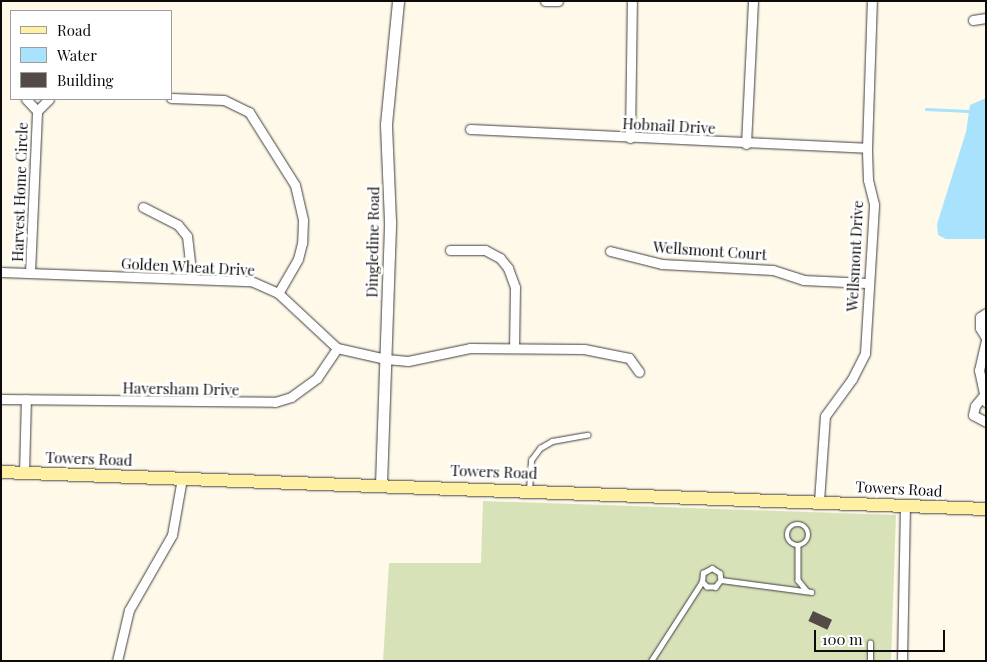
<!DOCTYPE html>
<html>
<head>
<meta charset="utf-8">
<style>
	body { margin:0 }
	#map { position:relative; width:987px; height:662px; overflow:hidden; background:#fff9e9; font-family:"Playfair Display",serif }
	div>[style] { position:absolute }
	.cemetery>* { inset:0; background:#d7e2b9 }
	.water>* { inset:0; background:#a8e2fc }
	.stream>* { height:2.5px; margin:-1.25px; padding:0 1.25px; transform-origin:1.25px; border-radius:1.25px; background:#a8e2fc }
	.building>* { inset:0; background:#554b46; transform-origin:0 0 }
	.roads { filter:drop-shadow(0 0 1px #3e3e3e) drop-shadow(0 0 1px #3e3e3e) }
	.service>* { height:4.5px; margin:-2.25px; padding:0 2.25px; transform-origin:2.25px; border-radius:2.25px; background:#fff }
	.service>.ring { margin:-2.25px; padding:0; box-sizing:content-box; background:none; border:4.5px solid #fff; border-radius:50% }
	.minor>* { height:9px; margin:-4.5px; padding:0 4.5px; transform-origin:4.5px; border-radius:4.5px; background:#fff }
	.tertiary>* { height:11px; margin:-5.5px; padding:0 5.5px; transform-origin:5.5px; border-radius:5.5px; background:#fff }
	.secondary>* { height:12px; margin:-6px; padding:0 6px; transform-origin:6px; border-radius:6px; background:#fff0a4 }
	span { translate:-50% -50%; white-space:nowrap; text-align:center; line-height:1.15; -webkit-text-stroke:5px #fff; paint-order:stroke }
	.street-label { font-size:15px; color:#0b0b0b }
	.frame { position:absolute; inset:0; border:2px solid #0b0b0b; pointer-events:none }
	.legend { position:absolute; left:10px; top:10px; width:162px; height:90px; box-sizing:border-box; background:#fff; border:1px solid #9d9d9d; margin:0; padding:6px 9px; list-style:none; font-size:15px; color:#0b0b0b }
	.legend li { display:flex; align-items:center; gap:10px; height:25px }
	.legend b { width:25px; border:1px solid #9d9d9d }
	.scale { position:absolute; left:814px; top:630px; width:131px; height:22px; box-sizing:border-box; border:2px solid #0b0b0b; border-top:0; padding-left:6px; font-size:15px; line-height:18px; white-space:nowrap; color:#0b0b0b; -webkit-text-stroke:4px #fff; paint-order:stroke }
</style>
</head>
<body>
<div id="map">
	<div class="cemetery">
		<i style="clip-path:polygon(483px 501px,896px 515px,891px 661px,383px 661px,389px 563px,481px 563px)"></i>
	</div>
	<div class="water">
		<i style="clip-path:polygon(986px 98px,986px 239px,946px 239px,938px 235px,937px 224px,966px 132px,970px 105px)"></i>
	</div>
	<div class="stream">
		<i style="left:926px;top:109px;width:42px;rotate:2.7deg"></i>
	</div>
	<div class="building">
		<i style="left:813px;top:611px;width:21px;height:11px;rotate:25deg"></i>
	</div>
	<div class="roads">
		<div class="service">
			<i style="left:529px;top:490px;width:30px;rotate:-86deg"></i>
			<i style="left:531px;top:460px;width:15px;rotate:-53deg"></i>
			<i style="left:540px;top:448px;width:14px;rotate:-30deg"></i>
			<i style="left:552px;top:441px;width:36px;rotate:-10deg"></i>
			<i class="ring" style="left:787px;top:524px;width:17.5px;height:17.5px"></i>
			<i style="left:798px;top:546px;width:34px;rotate:90deg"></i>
			<i style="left:798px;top:580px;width:14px;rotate:51deg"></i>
			<i style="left:721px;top:580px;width:91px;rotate:7.6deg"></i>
			<i style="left:651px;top:661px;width:94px;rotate:-57.2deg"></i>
			<i style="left:702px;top:582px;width:9px;rotate:-84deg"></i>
			<i style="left:703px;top:573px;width:10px;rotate:-29deg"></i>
			<i style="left:712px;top:568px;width:9px;rotate:32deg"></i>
			<i style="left:720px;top:573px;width:7px;rotate:82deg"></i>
			<i style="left:721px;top:580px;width:9px;rotate:126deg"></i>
			<i style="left:716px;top:587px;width:9px;rotate:180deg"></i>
			<i style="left:707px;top:587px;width:7px;rotate:-135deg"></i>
			<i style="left:870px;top:661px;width:18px;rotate:-90deg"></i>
		</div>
		<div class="minor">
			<i style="left:545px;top:1px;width:13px"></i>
			<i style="left:973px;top:20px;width:13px;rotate:-9deg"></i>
			<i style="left:171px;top:98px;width:53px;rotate:2.2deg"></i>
			<i style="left:224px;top:100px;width:28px;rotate:26deg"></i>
			<i style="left:249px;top:112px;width:86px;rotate:57.8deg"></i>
			<i style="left:295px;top:185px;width:36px;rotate:77deg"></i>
			<i style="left:303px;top:220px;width:23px;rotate:92deg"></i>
			<i style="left:302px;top:243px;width:16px;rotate:104deg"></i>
			<i style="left:298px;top:259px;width:39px;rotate:120deg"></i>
			<i style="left:26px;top:99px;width:16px;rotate:47deg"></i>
			<i style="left:470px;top:129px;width:397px;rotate:2.7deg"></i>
			<i style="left:630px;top:138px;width:137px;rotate:-89.2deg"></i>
			<i style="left:746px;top:144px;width:143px;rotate:-87.2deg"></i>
			<i style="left:143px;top:207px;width:39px;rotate:27deg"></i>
			<i style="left:178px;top:225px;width:14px;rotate:51deg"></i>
			<i style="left:187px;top:236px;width:43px;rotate:83.4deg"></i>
			<i style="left:450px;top:250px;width:35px"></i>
			<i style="left:485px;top:250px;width:17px;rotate:28deg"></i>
			<i style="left:500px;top:258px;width:13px;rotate:51deg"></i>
			<i style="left:508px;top:268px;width:20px;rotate:70deg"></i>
			<i style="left:515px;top:287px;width:61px;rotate:90.9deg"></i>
			<i style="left:610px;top:251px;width:54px;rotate:14deg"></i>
			<i style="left:662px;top:264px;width:111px;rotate:3.1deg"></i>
			<i style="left:773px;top:270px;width:32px;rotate:18deg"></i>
			<i style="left:803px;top:280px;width:64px;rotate:2.7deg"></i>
			<i style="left:1px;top:272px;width:250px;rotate:2.1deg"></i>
			<i style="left:251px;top:281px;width:30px;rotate:24deg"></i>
			<i style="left:278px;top:293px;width:81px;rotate:43deg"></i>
			<i style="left:337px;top:348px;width:50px;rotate:12.7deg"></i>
			<i style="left:386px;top:359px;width:22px;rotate:5deg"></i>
			<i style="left:408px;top:361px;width:63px;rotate:-11.8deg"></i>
			<i style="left:470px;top:348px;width:114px;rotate:0.5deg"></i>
			<i style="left:584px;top:349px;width:46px;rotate:11.3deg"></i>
			<i style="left:629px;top:358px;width:17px;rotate:54deg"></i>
			<i style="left:30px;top:273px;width:162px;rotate:-87.5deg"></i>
			<i style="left:37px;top:111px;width:17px;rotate:-45deg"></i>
			<i style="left:986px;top:313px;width:7px;rotate:146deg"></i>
			<i style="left:980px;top:317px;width:11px;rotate:90deg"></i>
			<i style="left:980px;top:328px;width:12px;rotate:59deg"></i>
			<i style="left:986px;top:340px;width:31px;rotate:103deg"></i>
			<i style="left:979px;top:370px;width:33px;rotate:78deg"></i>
			<i style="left:983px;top:396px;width:13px;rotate:129deg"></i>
			<i style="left:975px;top:406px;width:9px;rotate:103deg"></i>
			<i style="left:973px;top:415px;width:15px;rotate:28deg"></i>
			<i style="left:1px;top:399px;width:274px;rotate:0.6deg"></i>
			<i style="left:275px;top:402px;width:17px;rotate:-17deg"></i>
			<i style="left:291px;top:397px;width:32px;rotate:-36deg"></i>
			<i style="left:317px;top:378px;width:36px;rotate:-56deg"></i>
			<i style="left:24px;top:473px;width:74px;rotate:-88.5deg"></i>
			<i style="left:819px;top:501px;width:85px;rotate:-86deg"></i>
			<i style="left:825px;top:416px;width:46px;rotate:-53.9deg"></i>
			<i style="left:852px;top:379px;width:29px;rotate:-63deg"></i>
			<i style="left:865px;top:353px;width:149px;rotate:-86.5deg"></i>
			<i style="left:874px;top:204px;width:25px;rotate:-104deg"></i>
			<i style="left:868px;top:180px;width:32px;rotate:-92deg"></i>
			<i style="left:867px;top:148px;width:147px;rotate:-88.1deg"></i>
			<i style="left:117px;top:661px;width:52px;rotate:-76.8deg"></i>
			<i style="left:129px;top:610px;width:86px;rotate:-60.2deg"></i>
			<i style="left:172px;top:535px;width:58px;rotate:-80deg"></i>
			<i style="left:902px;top:661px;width:155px;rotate:-88.9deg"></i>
		</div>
		<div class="tertiary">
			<i style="left:381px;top:484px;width:263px;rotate:-88deg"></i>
			<i style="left:390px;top:221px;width:97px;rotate:-92.4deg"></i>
			<i style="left:386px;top:124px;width:124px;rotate:-84.4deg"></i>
		</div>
		<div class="secondary">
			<i style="left:1px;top:472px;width:986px;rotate:2.15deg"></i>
		</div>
	</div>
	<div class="street-label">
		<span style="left:669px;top:126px;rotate:3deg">Hobnail Drive</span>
		<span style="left:20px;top:192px;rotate:-88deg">Harvest Home Circle</span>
		<span style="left:373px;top:242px;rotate:-89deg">Dingledine Road</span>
		<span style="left:710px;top:251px;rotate:4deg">Wellsmont Court</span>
		<span style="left:855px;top:256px;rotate:-87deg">Wellsmont Drive</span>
		<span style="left:188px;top:267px;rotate:3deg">Golden Wheat Drive</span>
		<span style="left:181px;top:389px;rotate:1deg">Haversham Drive</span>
		<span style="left:89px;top:459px;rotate:2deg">Towers Road</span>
		<span style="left:494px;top:472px;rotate:2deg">Towers Road</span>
		<span style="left:899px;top:489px;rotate:3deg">Towers Road</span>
	</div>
	<div class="frame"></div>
	<ul class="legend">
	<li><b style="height:6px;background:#fff0a4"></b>Road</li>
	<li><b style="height:14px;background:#a8e2fc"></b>Water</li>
	<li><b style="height:14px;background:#554b46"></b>Building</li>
	</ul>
	<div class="scale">100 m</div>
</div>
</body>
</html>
